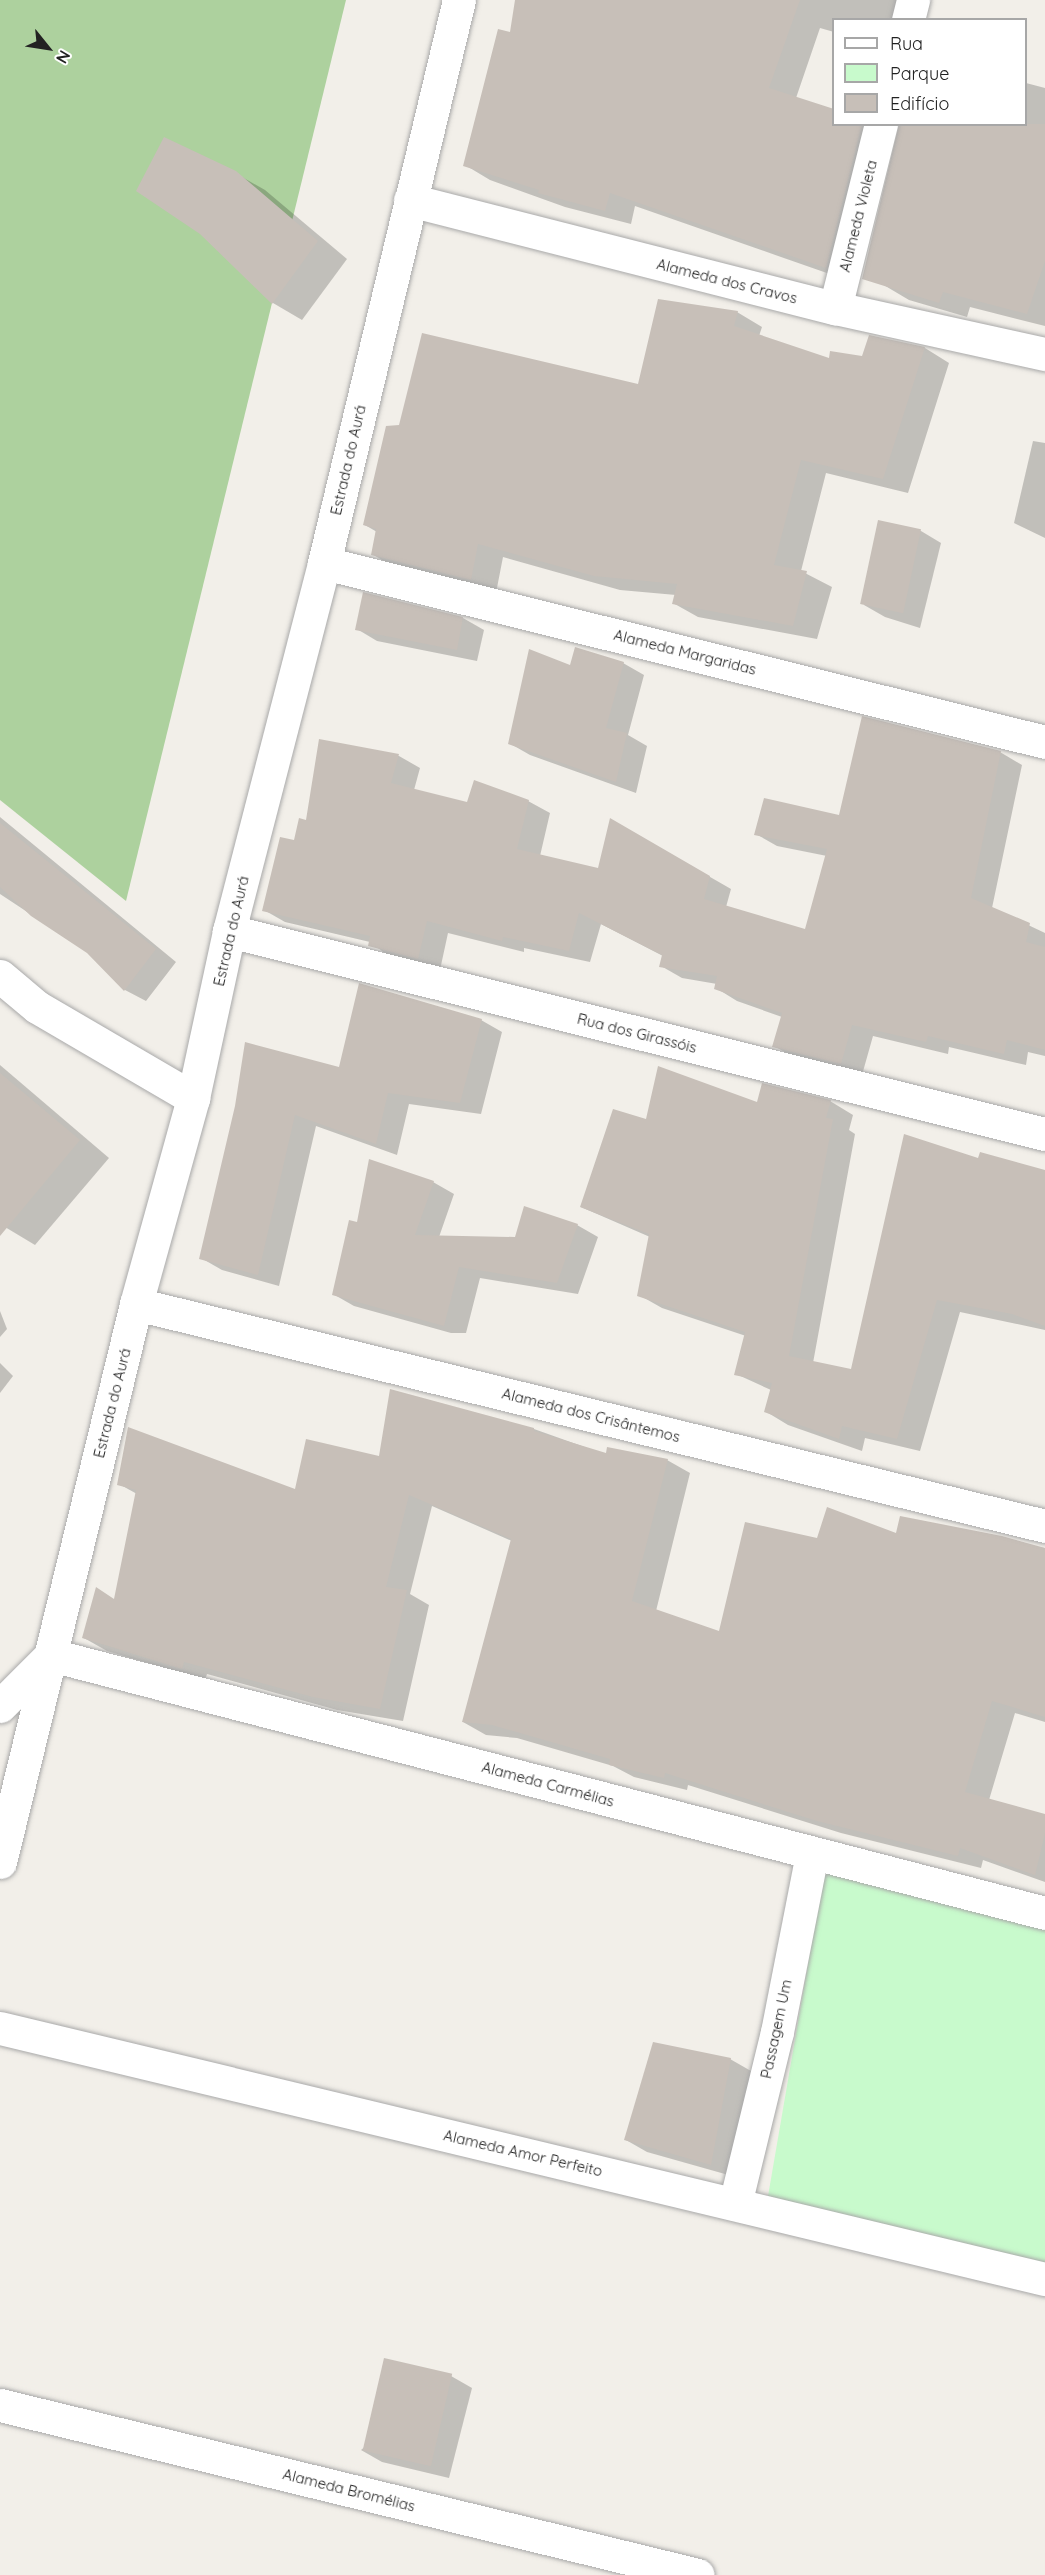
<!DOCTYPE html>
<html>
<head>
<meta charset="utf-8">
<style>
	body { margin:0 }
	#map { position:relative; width:1045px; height:2575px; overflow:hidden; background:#f2efe9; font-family:Quicksand,sans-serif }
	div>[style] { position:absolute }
	.forest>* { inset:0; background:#add19e }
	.park>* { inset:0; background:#c8facc }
	.shadow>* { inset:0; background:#0003 }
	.building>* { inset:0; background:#c7bfb8; transform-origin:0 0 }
	.roads { filter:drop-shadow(0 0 2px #a9a9a9) drop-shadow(0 0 2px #a9a9a9) }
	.street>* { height:33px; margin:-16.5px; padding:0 16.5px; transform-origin:16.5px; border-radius:16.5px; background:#fff }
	span { translate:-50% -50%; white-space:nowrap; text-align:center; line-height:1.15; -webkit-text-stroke:6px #fff; paint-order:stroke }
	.street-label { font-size:15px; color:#222 }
	.legend { position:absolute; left:832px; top:18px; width:195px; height:108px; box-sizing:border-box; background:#fff; border:2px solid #a7a7a7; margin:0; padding:8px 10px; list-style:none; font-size:18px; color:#222 }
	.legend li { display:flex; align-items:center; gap:12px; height:30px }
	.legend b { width:30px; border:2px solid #a7a7a7 }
	.north { position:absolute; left:18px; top:18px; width:60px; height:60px; -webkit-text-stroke:4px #fff; paint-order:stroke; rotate:120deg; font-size:16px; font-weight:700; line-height:24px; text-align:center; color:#222 }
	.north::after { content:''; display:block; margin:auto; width:21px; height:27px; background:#222; clip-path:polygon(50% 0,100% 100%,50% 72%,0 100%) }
</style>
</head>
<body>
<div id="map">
	<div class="forest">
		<i style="clip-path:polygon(0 0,346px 0,126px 901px,0 800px)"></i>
	</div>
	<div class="park">
		<i style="clip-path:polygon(824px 1871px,1045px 1927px,1045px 2265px,767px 2202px)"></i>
	</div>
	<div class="shadow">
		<i style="clip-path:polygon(516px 0,913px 0,907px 20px,834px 20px,834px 32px,820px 28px,796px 98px,834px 124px,866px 124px,844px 279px,635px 206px,631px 224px,565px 207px,490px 180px,465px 165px,511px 34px)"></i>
		<i style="clip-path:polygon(1026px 83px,1045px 88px,1045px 326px,970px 307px,967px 317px,909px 300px,882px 284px,1026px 124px)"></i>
		<i style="clip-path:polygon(235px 173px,265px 190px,347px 259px,302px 320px,273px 303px,201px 233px)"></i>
		<i style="clip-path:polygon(737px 312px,762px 327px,759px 336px,826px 365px,925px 348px,949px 363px,908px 493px,826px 473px,801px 571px,832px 587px,817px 639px,698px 617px,673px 603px,676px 595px,620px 590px,503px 557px,496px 593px,397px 569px,372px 554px,377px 532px,365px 525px,639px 386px)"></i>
		<i style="clip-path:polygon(1033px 441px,1045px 443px,1045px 538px,1014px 523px)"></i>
		<i style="clip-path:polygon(879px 522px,921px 531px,941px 543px,920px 628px,885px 617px,864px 605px)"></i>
		<i style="clip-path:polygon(364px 594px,463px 618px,484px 630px,477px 661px,377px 641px,357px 629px)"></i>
		<i style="clip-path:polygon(623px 663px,644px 675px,628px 735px,647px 746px,636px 793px,530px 755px,509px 743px,571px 667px)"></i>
		<i style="clip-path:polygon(320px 741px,399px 756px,420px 768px,414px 790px,468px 804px,528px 801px,550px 813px,540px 856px,599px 869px,611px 820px,731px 889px,726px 907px,806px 931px,827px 856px,777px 846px,756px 834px,840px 817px,1000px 752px,1022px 765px,992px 908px,1045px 933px,1045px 1056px,1028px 1052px,1026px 1065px,949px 1047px,948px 1054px,873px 1036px,862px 1075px,795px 1058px,774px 1046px,782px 1017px,737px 1001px,716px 988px,717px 984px,682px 978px,661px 966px,663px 956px,601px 924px,590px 962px,524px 948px,524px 952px,448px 933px,440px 970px,391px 958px,370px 942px,285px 922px,264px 910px,307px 822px)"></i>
		<i style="clip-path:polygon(0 817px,176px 962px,146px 1001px,125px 990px,88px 952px,0 894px)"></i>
		<i style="clip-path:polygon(481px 1020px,502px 1032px,481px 1114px,409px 1104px,397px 1155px,316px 1126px,279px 1286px,222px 1270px,201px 1258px,236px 1106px)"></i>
		<i style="clip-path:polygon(0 1065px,109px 1158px,35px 1245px,0 1224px)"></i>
		<i style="clip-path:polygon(830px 1101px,853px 1115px,849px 1130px,855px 1134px,813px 1363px,852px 1371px,980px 1160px,1045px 1171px,1045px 1330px,960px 1312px,920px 1451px,865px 1438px,862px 1451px,788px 1425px,765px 1411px,771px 1390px,736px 1374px,746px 1336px,662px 1308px,639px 1295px,650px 1237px,581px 1207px,647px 1121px,758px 1104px)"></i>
		<i style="clip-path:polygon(433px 1182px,454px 1194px,439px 1237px,516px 1238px,577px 1225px,598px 1237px,578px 1294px,480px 1278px,466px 1333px,451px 1333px,354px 1306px,333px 1294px,358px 1224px)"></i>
		<i style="clip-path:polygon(0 1311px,7px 1329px,0 1337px)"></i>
		<i style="clip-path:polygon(0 1363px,13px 1376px,0 1393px)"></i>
		<i style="clip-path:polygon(534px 1429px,607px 1455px,667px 1460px,690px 1473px,656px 1611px,720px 1633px,818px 1540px,897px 1535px,1045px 1548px,1045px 1722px,1015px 1713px,989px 1800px,1045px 1815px,1045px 1882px,983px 1860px,981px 1868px,841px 1833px,688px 1785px,687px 1790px,634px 1777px,613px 1766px,517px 1738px,486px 1735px,463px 1722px,512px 1541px,432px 1506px,410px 1594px,429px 1605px,403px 1721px,337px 1710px,207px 1674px,205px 1680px,107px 1651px,84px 1638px,115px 1600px,137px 1494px,119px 1484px,296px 1491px,380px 1458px)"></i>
		<i style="clip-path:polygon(730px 2059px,751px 2071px,732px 2176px,647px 2152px,626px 2140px)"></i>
		<i style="clip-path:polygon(451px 2376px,472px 2388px,449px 2478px,382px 2462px,361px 2450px)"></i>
	</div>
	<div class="building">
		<i style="clip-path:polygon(515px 0,800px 0,769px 88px,834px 109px,834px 124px,862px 124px,826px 268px,610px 193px,605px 211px,538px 193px,539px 190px,463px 166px,498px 29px,510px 32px)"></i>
		<i style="clip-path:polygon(899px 124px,1045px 124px,1045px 261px,1027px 314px,943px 292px,939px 303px,862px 279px)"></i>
		<i style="clip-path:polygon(164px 137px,236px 171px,318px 241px,272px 304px,200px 234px,136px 191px)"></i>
		<i style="clip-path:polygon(658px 299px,738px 311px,734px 326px,829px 358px,830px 351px,862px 356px,869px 335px,925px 347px,883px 479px,801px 460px,774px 565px,807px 571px,793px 626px,672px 604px,677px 584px,594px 576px,478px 544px,471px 580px,371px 555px,376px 529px,363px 525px,386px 426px,399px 425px,422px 333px,638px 384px)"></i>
		<i style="left:878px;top:520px;width:44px;height:86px;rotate:12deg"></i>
		<i style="clip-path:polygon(363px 592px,463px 617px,457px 650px,355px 630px)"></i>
		<i style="clip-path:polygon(575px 647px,624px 662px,606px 728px,627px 733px,616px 782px,508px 744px,529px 649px,570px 665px)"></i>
		<i style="clip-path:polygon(862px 716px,1001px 751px,971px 898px,1030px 923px,1026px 942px,1045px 947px,1045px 1050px,1007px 1040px,1004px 1054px,928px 1036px,926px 1042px,852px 1025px,841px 1064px,772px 1047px,782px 1013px,714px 989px,717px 976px,659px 967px,662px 955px,579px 913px,569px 951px,503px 937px,502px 941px,427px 921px,418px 959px,368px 946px,370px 936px,262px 911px,280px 837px,294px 840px,299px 818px,306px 820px,319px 739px,399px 754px,391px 783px,467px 802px,474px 780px,529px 800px,517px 849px,598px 868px,610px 818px,710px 876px,704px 899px,805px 929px,827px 849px,754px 835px,764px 798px,839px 815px)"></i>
		<i style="clip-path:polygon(0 823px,156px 949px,124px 991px,87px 953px,31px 916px,0 887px)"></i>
		<i style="clip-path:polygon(359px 983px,482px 1019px,460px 1103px,388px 1093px,376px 1144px,295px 1115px,258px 1275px,199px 1259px,235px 1106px,245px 1042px,339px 1067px)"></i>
		<i style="clip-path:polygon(658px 1066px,757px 1102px,762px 1083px,831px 1100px,826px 1118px,833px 1119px,789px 1356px,851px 1369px,904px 1134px,978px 1158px,980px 1152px,1045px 1170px,1045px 1326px,1012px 1314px,937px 1300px,897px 1439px,842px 1426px,839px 1439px,764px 1412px,772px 1383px,734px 1375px,745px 1332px,637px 1296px,649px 1234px,580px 1207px,613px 1109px,646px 1119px)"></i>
		<i style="clip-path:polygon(0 1073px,80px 1140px,0 1236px)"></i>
		<i style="clip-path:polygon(369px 1159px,434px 1181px,415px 1235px,515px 1237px,524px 1206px,578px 1224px,557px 1283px,459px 1267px,444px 1326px,332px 1295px,349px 1220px,357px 1222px)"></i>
		<i style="clip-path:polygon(390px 1389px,534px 1428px,534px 1431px,606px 1453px,607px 1447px,668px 1459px,632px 1601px,719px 1631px,745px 1522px,817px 1538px,827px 1507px,896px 1533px,900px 1516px,1002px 1536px,1045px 1548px,1045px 1717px,992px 1701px,965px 1792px,1045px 1814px,1045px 1833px,1035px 1875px,960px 1848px,958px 1856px,817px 1821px,665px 1773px,664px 1778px,609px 1765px,610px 1759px,492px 1725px,462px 1722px,511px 1539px,409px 1495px,386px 1587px,407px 1590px,380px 1709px,313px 1697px,184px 1662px,182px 1669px,82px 1638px,96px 1587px,114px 1599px,136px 1490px,117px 1485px,128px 1427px,295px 1489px,306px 1439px,379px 1456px)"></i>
		<i style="clip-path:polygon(653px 2042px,731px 2058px,711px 2165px,624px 2140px)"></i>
		<i style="left:384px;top:2358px;width:70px;height:95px;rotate:13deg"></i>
	</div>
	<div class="roads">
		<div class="street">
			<i style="left:908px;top:20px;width:21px;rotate:-76deg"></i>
			<i style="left:410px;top:200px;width:439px;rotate:14.3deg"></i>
			<i style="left:835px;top:308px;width:215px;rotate:12.4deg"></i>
			<i style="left:835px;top:308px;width:190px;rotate:-76deg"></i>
			<i style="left:324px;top:563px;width:743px;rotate:13.94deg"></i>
			<i style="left:229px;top:931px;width:841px;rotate:13.97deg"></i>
			<i style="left:0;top:976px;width:48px;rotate:40deg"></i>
			<i style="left:37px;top:1007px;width:181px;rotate:30.3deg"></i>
			<i style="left:136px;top:1304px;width:936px;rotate:13.72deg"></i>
			<i style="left:0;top:1706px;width:72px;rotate:-45deg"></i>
			<i style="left:51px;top:1655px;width:1027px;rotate:14.55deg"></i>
			<i style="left:0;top:1862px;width:574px;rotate:-76.3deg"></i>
			<i style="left:136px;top:1304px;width:214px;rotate:-74.5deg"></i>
			<i style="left:193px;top:1098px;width:171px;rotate:-77.8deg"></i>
			<i style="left:229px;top:931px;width:380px;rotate:-75.5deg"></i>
			<i style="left:324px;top:563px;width:579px;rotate:-76.52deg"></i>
			<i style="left:0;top:2028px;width:1075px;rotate:13.51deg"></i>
			<i style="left:735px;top:2204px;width:177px;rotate:-76.3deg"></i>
			<i style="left:777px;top:2032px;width:182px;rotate:-78.9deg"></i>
			<i style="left:0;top:2405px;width:718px;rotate:13.69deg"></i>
		</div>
	</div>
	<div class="street-label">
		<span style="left:858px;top:216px;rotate:-76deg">Alameda Violeta</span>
		<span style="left:727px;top:281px;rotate:14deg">Alameda dos Cravos</span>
		<span style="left:348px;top:460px;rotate:-77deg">Estrada do Aurá</span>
		<span style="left:685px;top:652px;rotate:14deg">Alameda Margaridas</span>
		<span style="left:231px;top:931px;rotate:-77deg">Estrada do Aurá</span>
		<span style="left:637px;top:1033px;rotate:14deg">Rua dos Girassóis</span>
		<span style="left:112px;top:1403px;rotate:-76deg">Estrada do Aurá</span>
		<span style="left:591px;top:1415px;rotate:14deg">Alameda dos Crisântemos</span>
		<span style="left:548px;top:1784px;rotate:15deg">Alameda Carmélias</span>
		<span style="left:776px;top:2029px;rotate:-78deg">Passagem Um</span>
		<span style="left:523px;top:2153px;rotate:13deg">Alameda Amor Perfeito</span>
		<span style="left:349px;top:2490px;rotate:14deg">Alameda Bromélias</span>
	</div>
	<ul class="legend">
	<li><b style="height:8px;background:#fff"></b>Rua</li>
	<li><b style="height:16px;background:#c8facc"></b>Parque</li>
	<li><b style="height:16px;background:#c7bfb8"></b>Edifício</li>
	</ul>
	<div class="north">N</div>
</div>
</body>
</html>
